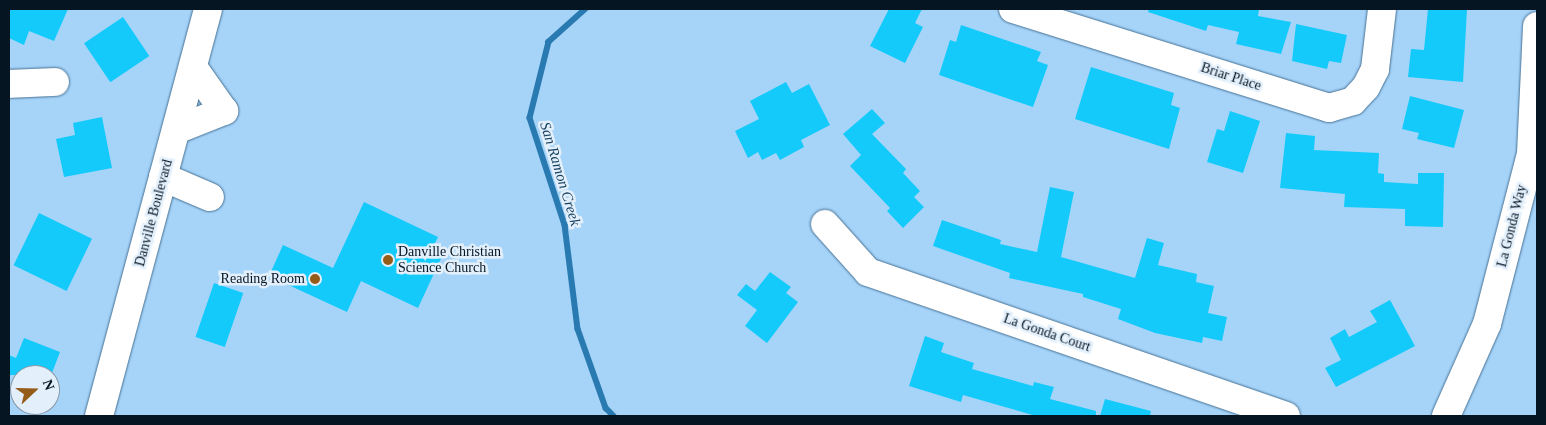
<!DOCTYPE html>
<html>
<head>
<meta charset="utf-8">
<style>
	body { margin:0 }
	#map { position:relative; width:1546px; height:425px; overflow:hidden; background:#a6d4f9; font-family:Georgia,serif }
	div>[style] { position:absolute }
	.stream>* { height:5.5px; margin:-2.75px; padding:0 2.75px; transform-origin:2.75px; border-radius:2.75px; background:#2a7ab2 }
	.building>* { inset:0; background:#13cafb; transform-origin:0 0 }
	.roads { filter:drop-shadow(0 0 1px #487294) drop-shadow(0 0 1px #487294) }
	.minor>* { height:28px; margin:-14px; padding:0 14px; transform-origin:14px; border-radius:14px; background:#fff }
	.major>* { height:28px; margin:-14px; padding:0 14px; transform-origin:14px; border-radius:14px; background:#fff }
	.dots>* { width:14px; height:14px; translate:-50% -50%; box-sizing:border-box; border:2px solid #e3f0fc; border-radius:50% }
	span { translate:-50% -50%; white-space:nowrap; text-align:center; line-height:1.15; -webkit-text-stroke:5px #e3f0fc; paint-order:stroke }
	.street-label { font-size:14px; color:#051522 }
	.poi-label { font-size:14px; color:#051522 }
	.left { translate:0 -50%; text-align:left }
	.right { translate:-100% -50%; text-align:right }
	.water-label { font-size:15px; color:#184260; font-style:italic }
	.frame { position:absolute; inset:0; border:10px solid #051522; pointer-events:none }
	.north { position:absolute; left:10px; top:365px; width:50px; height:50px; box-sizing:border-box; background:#e3f0fc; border:1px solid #8a98a5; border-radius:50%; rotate:69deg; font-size:14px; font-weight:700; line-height:20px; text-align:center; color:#051522 }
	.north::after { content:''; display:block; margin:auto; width:18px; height:22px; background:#955b19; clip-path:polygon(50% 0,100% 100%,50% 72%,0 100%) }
</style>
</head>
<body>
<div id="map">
	<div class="stream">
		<i style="left:586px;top:9px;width:50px;rotate:138.3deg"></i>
		<i style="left:549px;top:42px;width:78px;rotate:104deg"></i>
		<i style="left:530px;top:118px;width:113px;rotate:71.9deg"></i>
		<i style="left:565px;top:225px;width:105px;rotate:82.9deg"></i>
		<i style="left:578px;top:329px;width:84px;rotate:70.5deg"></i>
		<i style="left:606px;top:408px;width:11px;rotate:45deg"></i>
	</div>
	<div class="building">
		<i style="clip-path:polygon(9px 9px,68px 9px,54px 41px,29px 31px,24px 45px,9px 38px)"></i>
		<i style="clip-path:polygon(889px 9px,922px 9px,915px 23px,923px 27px,905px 63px,870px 46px)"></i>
		<i style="clip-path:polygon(1149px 9px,1259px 9px,1258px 16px,1291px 22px,1281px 54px,1236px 44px,1239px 32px,1208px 25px,1206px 31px,1148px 12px)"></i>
		<i style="clip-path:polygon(1428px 9px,1467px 9px,1463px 82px,1408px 77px,1411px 49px,1424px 50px)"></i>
		<i style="left:123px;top:17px;width:47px;height:47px;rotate:56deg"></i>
		<i style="clip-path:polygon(1296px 24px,1347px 35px,1341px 63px,1329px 61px,1327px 69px,1292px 61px)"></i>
		<i style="clip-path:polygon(961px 25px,1041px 52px,1037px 61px,1048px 65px,1033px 107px,939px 75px,950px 40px,956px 42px)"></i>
		<i style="clip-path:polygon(1091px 67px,1174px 93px,1171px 105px,1180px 108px,1169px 149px,1075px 119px)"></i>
		<i style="clip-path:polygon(786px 82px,792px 93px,809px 84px,830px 125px,801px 140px,804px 147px,780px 160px,776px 153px,762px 160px,758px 152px,748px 158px,735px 131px,759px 119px,750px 101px)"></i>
		<i style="clip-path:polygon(1410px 96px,1464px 110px,1454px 148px,1417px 139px,1419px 133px,1402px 129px)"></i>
		<i style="clip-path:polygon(872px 109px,885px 123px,872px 134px,906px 169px,903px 173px,920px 191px,914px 197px,924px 207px,903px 228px,887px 211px,890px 208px,850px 166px,861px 155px,843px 134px)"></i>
		<i style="clip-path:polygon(1230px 111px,1260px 121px,1243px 173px,1207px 162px,1217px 129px,1224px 131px)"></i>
		<i style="clip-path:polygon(102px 117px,112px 168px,64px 177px,56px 139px,75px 135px,73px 123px)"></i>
		<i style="clip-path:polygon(1286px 133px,1315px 136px,1314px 150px,1379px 153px,1378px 173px,1384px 174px,1384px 182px,1418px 184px,1418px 173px,1444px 173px,1443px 227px,1405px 226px,1405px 209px,1344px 207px,1345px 194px,1280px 188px)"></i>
		<i style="clip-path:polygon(1050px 187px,1074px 192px,1061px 257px,1135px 278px,1147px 238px,1164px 243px,1158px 265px,1197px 274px,1196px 282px,1214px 286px,1208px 313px,1227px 317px,1222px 341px,1203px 337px,1202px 343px,1155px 333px,1118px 319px,1121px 309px,1083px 297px,1083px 294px,1009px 278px,1010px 273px,933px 246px,942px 220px,1001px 240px,1000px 244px,1037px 252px)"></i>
		<i style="clip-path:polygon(364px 202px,438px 237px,433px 247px,444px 252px,418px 308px,361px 281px,347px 312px,269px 276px,283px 245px,333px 268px)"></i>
		<i style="left:39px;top:213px;width:59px;height:58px;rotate:26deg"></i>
		<i style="clip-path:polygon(770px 272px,791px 287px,786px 293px,798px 302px,767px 343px,745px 326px,757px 310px,737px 295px,746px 284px,755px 291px)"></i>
		<i style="left:214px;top:283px;width:31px;height:57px;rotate:19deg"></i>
		<i style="clip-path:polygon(1390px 300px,1415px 346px,1336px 387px,1325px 368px,1341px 360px,1330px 338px,1345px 329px,1349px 337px,1377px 322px,1370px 311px)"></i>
		<i style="clip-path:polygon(925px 336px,944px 343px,941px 352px,974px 363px,972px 369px,1033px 386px,1034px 382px,1054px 387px,1050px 399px,1096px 411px,1096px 416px,1036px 416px,963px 395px,961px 402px,909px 386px)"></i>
		<i style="clip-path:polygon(24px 338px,60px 352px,52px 373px,55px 375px,9px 375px,9px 355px,16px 358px)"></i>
		<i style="clip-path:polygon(1105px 399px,1151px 411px,1150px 416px,1100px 416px)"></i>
	</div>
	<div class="roads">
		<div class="minor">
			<i style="left:1013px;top:9px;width:331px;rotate:17.4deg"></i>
			<i style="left:1329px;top:108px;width:25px;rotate:-16deg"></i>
			<i style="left:1353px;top:101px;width:19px;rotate:-47deg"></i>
			<i style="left:1366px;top:87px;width:20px;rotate:-63deg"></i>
			<i style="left:1375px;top:69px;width:60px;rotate:-83.3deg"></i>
			<i style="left:9px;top:84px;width:46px;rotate:-2.5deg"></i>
			<i style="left:176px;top:130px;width:52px;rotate:-21.6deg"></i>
			<i style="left:224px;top:111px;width:54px;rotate:-125.2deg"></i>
			<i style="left:163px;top:177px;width:51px;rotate:23.1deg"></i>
			<i style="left:825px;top:224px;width:64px;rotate:48.1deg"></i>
			<i style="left:868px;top:272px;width:442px;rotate:19deg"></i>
			<i style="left:1446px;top:416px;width:101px;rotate:-66deg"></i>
			<i style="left:1487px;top:324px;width:176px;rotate:-75.5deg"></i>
			<i style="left:1531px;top:154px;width:128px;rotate:-87.3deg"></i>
		</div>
		<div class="major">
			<i style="left:99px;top:416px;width:421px;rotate:-75deg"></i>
		</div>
	</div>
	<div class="dots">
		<i style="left:388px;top:260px;background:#955b19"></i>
		<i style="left:315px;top:279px;background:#955b19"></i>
	</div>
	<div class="street-label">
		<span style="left:1231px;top:77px;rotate:18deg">Briar Place</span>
		<span style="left:154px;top:213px;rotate:-75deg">Danville Boulevard</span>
		<span style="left:1512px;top:226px;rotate:-76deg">La Gonda Way</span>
		<span style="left:1047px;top:333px;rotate:19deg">La Gonda Court</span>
	</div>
	<div class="poi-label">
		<span class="left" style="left:398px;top:260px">Danville Christian<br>Science Church</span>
		<span class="right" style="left:305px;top:279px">Reading Room</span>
	</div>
	<div class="water-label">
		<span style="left:560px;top:174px;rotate:73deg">San Ramon Creek</span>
	</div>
	<div class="frame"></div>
	<div class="north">N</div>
</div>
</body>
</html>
